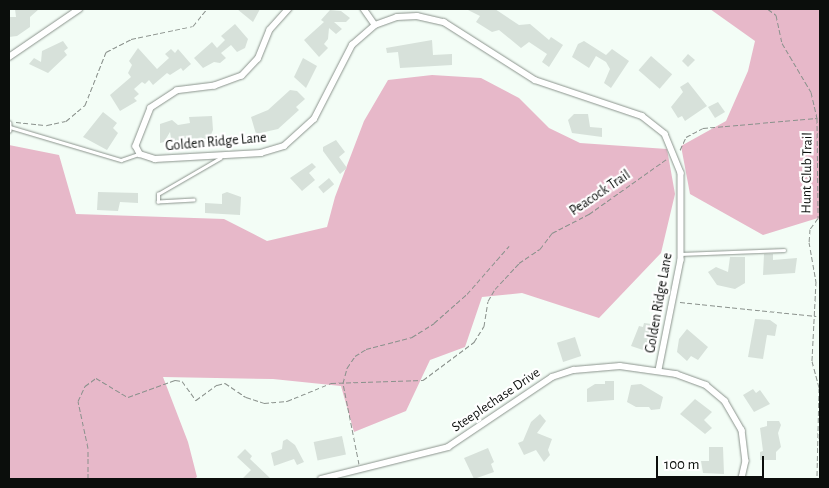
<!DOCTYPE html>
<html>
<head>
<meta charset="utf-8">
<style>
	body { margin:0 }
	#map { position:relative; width:829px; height:488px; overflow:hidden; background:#f3fdf6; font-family:"Alegreya Sans",sans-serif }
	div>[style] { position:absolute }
	.green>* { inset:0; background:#e7b8c9 }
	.building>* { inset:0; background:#d7e1da; transform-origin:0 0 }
	.path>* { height:1px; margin-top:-0.5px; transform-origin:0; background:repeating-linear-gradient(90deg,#8a918c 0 5px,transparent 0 7.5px) }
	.roads { filter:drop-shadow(0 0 1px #8b948d) drop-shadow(0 0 1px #8b948d) }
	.lane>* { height:2.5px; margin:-1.25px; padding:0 1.25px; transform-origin:1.25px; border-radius:1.25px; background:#fff }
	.street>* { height:5.5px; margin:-2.75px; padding:0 2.75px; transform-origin:2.75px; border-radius:2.75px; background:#fff }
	span { translate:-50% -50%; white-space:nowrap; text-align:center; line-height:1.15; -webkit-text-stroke:4.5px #fff; paint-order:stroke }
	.street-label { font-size:14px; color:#0b0e0c }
	.frame { position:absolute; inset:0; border:10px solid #0b0e0c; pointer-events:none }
	.scale { position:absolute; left:656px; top:456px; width:108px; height:22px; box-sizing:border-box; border:2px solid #0b0e0c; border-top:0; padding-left:6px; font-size:15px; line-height:18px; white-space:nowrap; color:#0b0e0c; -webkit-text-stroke:4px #fff; paint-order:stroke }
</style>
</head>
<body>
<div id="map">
	<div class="green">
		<i style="clip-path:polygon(710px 9px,820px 9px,820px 222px,818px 218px,763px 235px,690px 194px,681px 146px,726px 121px,748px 71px,755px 41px)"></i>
		<i style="clip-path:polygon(432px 75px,481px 78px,519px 98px,549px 128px,580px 143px,667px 149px,675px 194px,661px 253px,599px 318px,522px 293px,482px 297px,465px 347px,430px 360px,406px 411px,354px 432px,341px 386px,273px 379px,163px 377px,188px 442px,197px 477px,194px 479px,9px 479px,9px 145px,59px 155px,76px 214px,224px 219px,267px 241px,327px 227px,335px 197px,364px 121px,388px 80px)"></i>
	</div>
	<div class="building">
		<i style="clip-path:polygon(15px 9px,39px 9px,30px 17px,30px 27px,17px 36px,9px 37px,9px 17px,16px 17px)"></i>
		<i style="clip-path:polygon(237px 9px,260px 9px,253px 22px)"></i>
		<i style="clip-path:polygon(466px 9px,495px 9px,519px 25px,530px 24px,549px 40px,551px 37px,563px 45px,549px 67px,542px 62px,547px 54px,529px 42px,521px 48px,499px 30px,492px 32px,476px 22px,480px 16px)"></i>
		<i style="clip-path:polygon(330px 10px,341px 11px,350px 18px,346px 22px,334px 22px,342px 29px,336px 34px,329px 28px,328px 39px,324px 44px,328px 48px,319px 57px,304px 40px,324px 22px,321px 20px)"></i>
		<i style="clip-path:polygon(235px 24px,248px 39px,245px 48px,237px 52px,231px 45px,221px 53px,226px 58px,220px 63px,214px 62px,203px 68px,194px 58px,212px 42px,217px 48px,225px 40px,221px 36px)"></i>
		<i style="clip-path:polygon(432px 40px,433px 55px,452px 54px,452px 65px,400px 68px,398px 52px,387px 53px,386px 48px)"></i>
		<i style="clip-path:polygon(63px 41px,68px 48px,64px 51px,67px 55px,48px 73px,29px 64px,34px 58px,41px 62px,42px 51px)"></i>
		<i style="clip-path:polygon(584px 41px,606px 55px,612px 49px,629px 61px,611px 88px,604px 83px,610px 69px,606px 62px,596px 56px,589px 68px,572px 57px,578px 44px)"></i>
		<i style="clip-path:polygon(138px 48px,157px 69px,169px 58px,165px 54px,171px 49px,175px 53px,178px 49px,191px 64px,183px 71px,181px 68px,170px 75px,167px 73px,153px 85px,149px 80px,145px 84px,142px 82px,134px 89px,139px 94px,134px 98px,137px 101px,120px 111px,110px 95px,131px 77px,128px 73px,132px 65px,129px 61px)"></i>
		<i style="clip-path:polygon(688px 54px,695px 60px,688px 67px,682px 61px)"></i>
		<i style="left:651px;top:56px;width:28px;height:19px;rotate:41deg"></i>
		<i style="clip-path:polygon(303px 58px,317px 66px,306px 88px,294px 77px)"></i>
		<i style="clip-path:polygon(688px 82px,707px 106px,685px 121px,682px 116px,678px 118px,671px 107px,683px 92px,680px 87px)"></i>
		<i style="clip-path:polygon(290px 90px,297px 91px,305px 99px,296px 107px,299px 110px,278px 129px,256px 134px,251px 117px,268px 110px)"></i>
		<i style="clip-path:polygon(718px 102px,725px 112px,715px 118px,708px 107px)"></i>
		<i style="clip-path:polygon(103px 112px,117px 123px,113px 128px,118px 133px,107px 150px,83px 137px)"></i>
		<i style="clip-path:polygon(574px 114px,588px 114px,590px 127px,602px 128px,602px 137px,572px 133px,568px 120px)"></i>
		<i style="clip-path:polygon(212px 116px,213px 130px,209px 139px,183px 138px,183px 142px,172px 144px,170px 132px,164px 142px,160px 143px,160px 124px,172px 120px,178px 125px,190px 123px,189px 117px)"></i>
		<i style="clip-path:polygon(336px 140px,345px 152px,339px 157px,347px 168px,340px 174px,323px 151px,323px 147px)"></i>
		<i style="clip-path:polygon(312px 163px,316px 167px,309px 173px,315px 180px,302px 191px,290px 178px)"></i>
		<i style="left:329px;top:178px;width:8px;height:14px;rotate:50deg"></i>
		<i style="clip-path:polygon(98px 192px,138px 193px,138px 203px,120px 202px,118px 211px,97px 210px)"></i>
		<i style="clip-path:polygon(227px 192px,241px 197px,240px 215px,205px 213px,205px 203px,222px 204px,222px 194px)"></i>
		<i style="clip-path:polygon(764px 254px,773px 254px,773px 260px,797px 258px,795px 273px,763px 275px)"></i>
		<i style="clip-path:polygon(730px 257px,745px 257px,745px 283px,735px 289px,717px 285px,708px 272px,716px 267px,728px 272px)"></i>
		<i style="clip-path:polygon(755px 319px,770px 320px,777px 325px,775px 336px,767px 335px,763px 359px,748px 357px)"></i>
		<i style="clip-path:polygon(644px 323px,652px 324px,646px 351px,631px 346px,639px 326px,643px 327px)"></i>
		<i style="clip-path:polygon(687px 329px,708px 347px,698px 360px,691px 356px,687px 361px,677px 352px,679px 339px)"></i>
		<i style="left:575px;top:337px;width:20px;height:19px;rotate:72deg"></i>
		<i style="clip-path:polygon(605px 381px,614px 381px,614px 400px,587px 402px,587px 389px,595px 384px,605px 384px)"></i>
		<i style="clip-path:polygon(641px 384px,663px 397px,660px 409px,651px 410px,649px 407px,636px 407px,627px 402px,631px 385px)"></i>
		<i style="clip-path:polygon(753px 389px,756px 393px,760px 390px,770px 404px,754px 412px,743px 395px)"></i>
		<i style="clip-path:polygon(695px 399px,712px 412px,704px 420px,712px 428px,705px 434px,680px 414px)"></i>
		<i style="clip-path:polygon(540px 414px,546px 421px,537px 433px,552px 439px,548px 450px,550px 455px,544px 462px,536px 450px,524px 455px,518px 443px,523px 441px,531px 422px)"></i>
		<i style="clip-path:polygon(767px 421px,779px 421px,781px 425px,778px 433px,781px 447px,776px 452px,776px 460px,760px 460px,760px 452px,763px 451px,760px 428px,767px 426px)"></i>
		<i style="left:342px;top:436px;width:19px;height:29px;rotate:78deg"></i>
		<i style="clip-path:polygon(287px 439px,295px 445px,304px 462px,297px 465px,294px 459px,274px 466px,271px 453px,282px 449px,283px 441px)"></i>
		<i style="clip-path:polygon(709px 447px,723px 447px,724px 474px,703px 473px,701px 461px,709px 461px)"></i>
		<i style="clip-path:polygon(488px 448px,494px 462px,491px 464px,494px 472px,474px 479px,464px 458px)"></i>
		<i style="clip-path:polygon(245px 449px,252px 456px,250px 459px,271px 479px,242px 479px,251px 470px,237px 457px)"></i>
	</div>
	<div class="path">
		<i style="left:768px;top:9px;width:10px;rotate:37deg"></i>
		<i style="left:776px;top:15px;width:29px;rotate:78deg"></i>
		<i style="left:782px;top:43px;width:57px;rotate:59.4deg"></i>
		<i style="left:811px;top:92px;width:27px;rotate:77deg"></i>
		<i style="left:817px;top:118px;width:100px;rotate:89.4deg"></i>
		<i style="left:818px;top:218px;width:14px;rotate:126deg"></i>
		<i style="left:810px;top:229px;width:13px;rotate:94deg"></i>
		<i style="left:809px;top:242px;width:40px;rotate:80deg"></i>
		<i style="left:816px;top:281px;width:80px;rotate:92.9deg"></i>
		<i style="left:812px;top:361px;width:28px;rotate:75deg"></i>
		<i style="left:819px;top:388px;width:91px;rotate:91.3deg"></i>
		<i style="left:16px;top:122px;width:31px;rotate:6deg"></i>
		<i style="left:47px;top:125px;width:19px;rotate:-12deg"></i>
		<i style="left:66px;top:121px;width:25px;rotate:-40deg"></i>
		<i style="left:85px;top:105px;width:57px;rotate:-68.4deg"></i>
		<i style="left:106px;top:52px;width:28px;rotate:-27deg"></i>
		<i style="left:131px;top:39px;width:63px;rotate:-11.8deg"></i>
		<i style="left:193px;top:26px;width:22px;rotate:-51deg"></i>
		<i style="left:680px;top:150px;width:14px;rotate:-65deg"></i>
		<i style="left:686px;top:137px;width:19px;rotate:-28deg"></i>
		<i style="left:703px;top:128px;width:114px;rotate:-5deg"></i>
		<i style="left:680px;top:302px;width:137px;rotate:5.9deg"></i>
		<i style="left:359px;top:464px;width:83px;rotate:-101.2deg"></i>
		<i style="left:343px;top:383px;width:16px;rotate:-75deg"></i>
		<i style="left:347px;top:368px;width:14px;rotate:-56deg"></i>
		<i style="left:355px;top:356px;width:13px;rotate:-32deg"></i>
		<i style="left:366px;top:349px;width:48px;rotate:-14.6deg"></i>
		<i style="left:412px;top:337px;width:26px;rotate:-32deg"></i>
		<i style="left:434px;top:323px;width:44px;rotate:-41.3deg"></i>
		<i style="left:467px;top:294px;width:64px;rotate:-48.8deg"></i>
		<i style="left:88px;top:479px;width:31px;rotate:-90deg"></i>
		<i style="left:88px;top:448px;width:48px;rotate:-102deg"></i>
		<i style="left:78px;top:401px;width:17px;rotate:-65deg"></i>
		<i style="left:85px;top:386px;width:14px;rotate:-36deg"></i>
		<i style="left:96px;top:378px;width:37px;rotate:31deg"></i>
		<i style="left:128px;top:397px;width:50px;rotate:-19.9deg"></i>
		<i style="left:175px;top:380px;width:7px;rotate:8deg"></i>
		<i style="left:182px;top:381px;width:24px;rotate:54deg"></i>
		<i style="left:196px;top:400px;width:26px;rotate:-36deg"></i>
		<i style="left:217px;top:385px;width:8px;rotate:-14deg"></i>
		<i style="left:225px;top:383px;width:25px;rotate:34deg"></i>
		<i style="left:246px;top:397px;width:19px;rotate:18deg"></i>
		<i style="left:264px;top:403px;width:23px;rotate:-5deg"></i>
		<i style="left:287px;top:401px;width:48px;rotate:-22.2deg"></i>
		<i style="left:331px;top:383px;width:92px;rotate:-1.9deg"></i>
		<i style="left:423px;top:380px;width:64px;rotate:-36.7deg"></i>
		<i style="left:474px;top:342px;width:19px;rotate:-58deg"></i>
		<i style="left:484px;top:326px;width:25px;rotate:-81deg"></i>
		<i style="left:488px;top:301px;width:14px;rotate:-60deg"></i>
		<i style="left:495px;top:289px;width:35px;rotate:-47deg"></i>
		<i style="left:519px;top:263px;width:25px;rotate:-34deg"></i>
		<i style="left:540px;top:249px;width:20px;rotate:-53deg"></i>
		<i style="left:552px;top:233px;width:42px;rotate:-27.2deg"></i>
		<i style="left:589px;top:214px;width:97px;rotate:-35.3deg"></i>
	</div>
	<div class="roads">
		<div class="lane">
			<i style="left:10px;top:127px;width:116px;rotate:16.6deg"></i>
			<i style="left:121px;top:160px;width:18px;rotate:-19deg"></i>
			<i style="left:194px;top:200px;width:36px;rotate:177deg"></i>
			<i style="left:158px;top:202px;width:8px;rotate:-90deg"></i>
			<i style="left:158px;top:194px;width:72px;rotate:-30.1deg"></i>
			<i style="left:681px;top:254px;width:103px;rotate:-2.2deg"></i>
		</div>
		<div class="street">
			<i style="left:289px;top:9px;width:28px;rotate:132deg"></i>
			<i style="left:270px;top:30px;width:31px;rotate:112deg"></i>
			<i style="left:258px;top:59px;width:23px;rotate:133deg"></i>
			<i style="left:242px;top:76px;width:29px;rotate:160deg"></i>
			<i style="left:215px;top:86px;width:38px;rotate:173deg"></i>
			<i style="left:177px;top:91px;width:31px;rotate:147deg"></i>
			<i style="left:151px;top:108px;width:41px;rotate:111.5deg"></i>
			<i style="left:136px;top:146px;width:9px;rotate:63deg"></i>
			<i style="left:140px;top:154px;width:16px;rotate:18deg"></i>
			<i style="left:155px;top:159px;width:106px;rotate:-3.2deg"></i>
			<i style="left:261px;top:153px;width:24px;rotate:-17deg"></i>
			<i style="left:284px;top:146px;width:40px;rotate:-42deg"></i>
			<i style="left:314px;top:119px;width:83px;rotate:-62.8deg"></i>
			<i style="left:352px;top:45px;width:30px;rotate:-41deg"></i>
			<i style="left:375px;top:25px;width:23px;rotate:-20deg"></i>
			<i style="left:397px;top:17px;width:20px;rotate:-3deg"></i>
			<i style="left:417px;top:16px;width:28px;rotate:13deg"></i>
			<i style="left:444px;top:22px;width:108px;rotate:32.5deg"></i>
			<i style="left:535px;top:80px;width:113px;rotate:18.6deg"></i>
			<i style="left:642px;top:116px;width:29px;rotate:38deg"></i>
			<i style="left:665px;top:134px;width:42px;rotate:67.7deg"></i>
			<i style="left:681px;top:173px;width:87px;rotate:90deg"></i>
			<i style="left:681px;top:260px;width:112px;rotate:101.3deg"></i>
			<i style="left:364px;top:9px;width:19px;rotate:55deg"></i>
			<i style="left:9px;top:57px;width:85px;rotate:-34.4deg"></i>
			<i style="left:9px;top:124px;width:6px;rotate:90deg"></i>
			<i style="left:321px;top:479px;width:131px;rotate:-14.1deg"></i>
			<i style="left:448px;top:447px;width:125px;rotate:-33.9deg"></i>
			<i style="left:552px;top:377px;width:23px;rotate:-18deg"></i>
			<i style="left:574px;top:370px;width:46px;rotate:-5deg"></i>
			<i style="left:620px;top:366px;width:57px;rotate:8.1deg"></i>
			<i style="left:676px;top:374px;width:32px;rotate:20deg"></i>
			<i style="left:706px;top:385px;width:25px;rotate:40deg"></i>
			<i style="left:725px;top:401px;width:34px;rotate:60deg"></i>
			<i style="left:742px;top:430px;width:31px;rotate:83deg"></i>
			<i style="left:746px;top:461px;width:18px;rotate:103deg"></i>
		</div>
	</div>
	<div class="street-label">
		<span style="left:216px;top:142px;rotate:-5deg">Golden Ridge Lane</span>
		<span style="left:807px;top:173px;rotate:-89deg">Hunt Club Trail</span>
		<span style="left:600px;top:193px;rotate:-34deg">Peacock Trail</span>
		<span style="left:659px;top:303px;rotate:-80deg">Golden Ridge Lane</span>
		<span style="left:496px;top:400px;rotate:-34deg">Steeplechase Drive</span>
	</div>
	<div class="frame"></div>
	<div class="scale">100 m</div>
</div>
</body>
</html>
